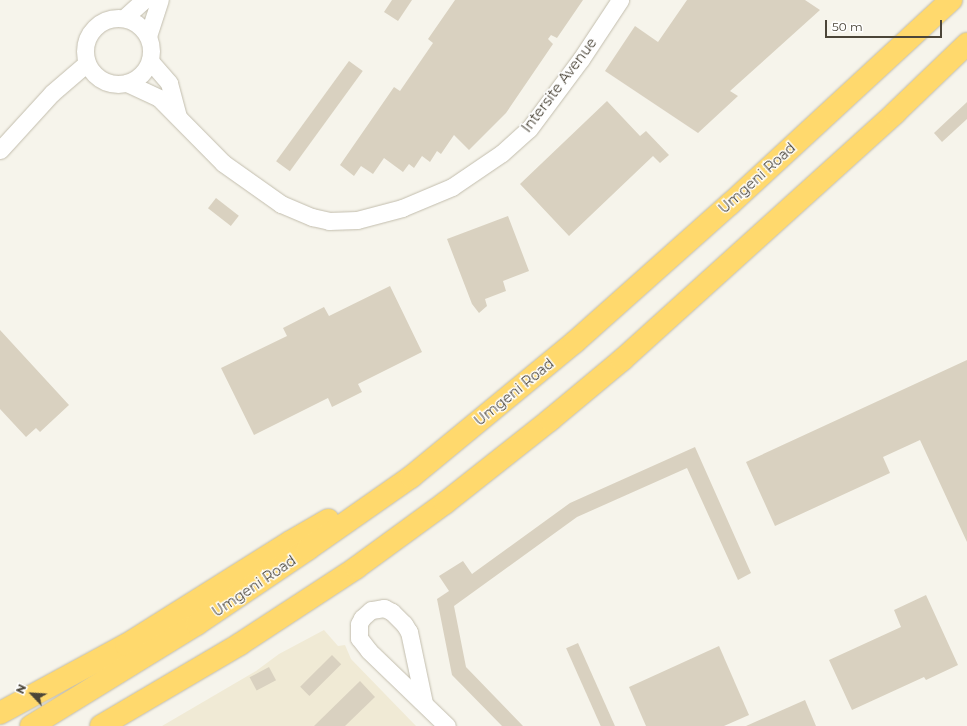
<!DOCTYPE html>
<html>
<head>
<meta charset="utf-8">
<style>
	body { margin:0 }
	#map { position:relative; width:967px; height:726px; overflow:hidden; background:#f6f4eb; font-family:Montserrat,sans-serif }
	div>[style] { position:absolute }
	.education>* { inset:0; background:#f0ead5 }
	.building>* { inset:0; background:#d9d1c0; transform-origin:0 0 }
	.roads { filter:drop-shadow(0 0 1px #c2bdad) drop-shadow(0 0 1px #c2bdad) }
	.street>* { height:17px; margin:-8.5px; padding:0 8.5px; transform-origin:8.5px; border-radius:8.5px; background:#fff }
	.street>.ring { margin:-8.5px; padding:0; box-sizing:content-box; background:none; border:17px solid #fff; border-radius:50% }
	.highway>* { height:22px; margin:-11px; padding:0 11px; transform-origin:11px; border-radius:11px; background:#ffd96d }
	span { translate:-50% -50%; white-space:nowrap; text-align:center; line-height:1.15; -webkit-text-stroke:3px #fff; paint-order:stroke }
	.street-label { font-size:14px; color:#4b4538 }
	.north { position:absolute; left:12px; top:674px; width:40px; height:40px; -webkit-text-stroke:3px #fff; paint-order:stroke; rotate:295deg; font-size:11px; font-weight:700; line-height:16px; text-align:center; color:#4b4538 }
	.north::after { content:''; display:block; margin:auto; width:14px; height:18px; background:#4b4538; clip-path:polygon(50% 0,100% 100%,50% 72%,0 100%) }
	.scale { position:absolute; left:825px; top:20px; width:117px; height:18px; box-sizing:border-box; border:2px solid #4b4538; border-top:0; padding-left:5px; font-size:12px; line-height:14px; white-space:nowrap; color:#4b4538; -webkit-text-stroke:3px #fff; paint-order:stroke }
</style>
</head>
<body>
<div id="map">
	<div class="education">
		<i style="clip-path:polygon(324px 630px,338px 646px,345px 645px,351px 659px,416px 726px,162px 726px,256px 671px,279px 654px)"></i>
	</div>
	<div class="building">
		<i style="clip-path:polygon(392px 0,412px 0,398px 21px,384px 12px)"></i>
		<i style="clip-path:polygon(455px 0,583px 0,557px 38px,551px 35px,548px 39px,553px 44px,506px 113px,469px 150px,454px 135px,441px 154px,437px 151px,430px 162px,422px 156px,414px 168px,409px 164px,403px 172px,384px 158px,373px 174px,361px 166px,354px 176px,340px 165px,394px 87px,400px 91px,433px 43px,428px 39px)"></i>
		<i style="clip-path:polygon(687px 0,805px 0,820px 10px,730px 91px,738px 96px,698px 133px,605px 71px,635px 26px,658px 42px)"></i>
		<i style="left:349px;top:61px;width:17px;height:124px;rotate:36deg"></i>
		<i style="clip-path:polygon(607px 101px,640px 136px,646px 131px,669px 155px,660px 163px,653px 156px,569px 236px,520px 184px)"></i>
		<i style="clip-path:polygon(967px 102px,967px 119px,942px 142px,934px 133px)"></i>
		<i style="left:216px;top:198px;width:29px;height:13px;rotate:38deg"></i>
		<i style="clip-path:polygon(508px 216px,529px 271px,503px 281px,506px 291px,485px 299px,487px 306px,479px 313px,472px 304px,447px 239px)"></i>
		<i style="clip-path:polygon(390px 286px,422px 352px,358px 384px,362px 392px,332px 407px,328px 398px,254px 435px,221px 368px,287px 336px,283px 328px,324px 307px,329px 316px)"></i>
		<i style="clip-path:polygon(0 330px,69px 405px,40px 432px,36px 428px,26px 437px,0 409px)"></i>
		<i style="clip-path:polygon(967px 360px,967px 542px,920px 440px,883px 457px,890px 473px,775px 526px,746px 462px)"></i>
		<i style="clip-path:polygon(695px 447px,751px 573px,738px 580px,687px 468px,577px 517px,454px 606px,466px 667px,523px 726px,502px 726px,452px 675px,437px 599px,449px 591px,439px 576px,463px 561px,472px 574px,570px 503px)"></i>
		<i style="clip-path:polygon(926px 595px,958px 665px,926px 680px,924px 677px,852px 710px,829px 660px,901px 627px,894px 610px)"></i>
		<i style="left:578px;top:643px;width:91px;height:13px;rotate:66deg"></i>
		<i style="clip-path:polygon(719px 646px,749px 715px,724px 726px,646px 726px,629px 687px)"></i>
		<i style="left:332px;top:655px;width:13px;height:45px;rotate:45deg"></i>
		<i style="left:269px;top:667px;width:15px;height:22px;rotate:62deg"></i>
		<i style="clip-path:polygon(360px 681px,375px 697px,345px 726px,314px 726px)"></i>
		<i style="clip-path:polygon(805px 700px,816px 726px,746px 726px)"></i>
	</div>
	<div class="roads">
		<div class="street">
			<i style="left:124px;top:18px;width:27px;rotate:-42deg"></i>
			<i class="ring" style="left:85px;top:18px;width:49px;height:49px"></i>
			<i style="left:148px;top:36px;width:38px;rotate:-72deg"></i>
			<i style="left:150px;top:61px;width:29px;rotate:49deg"></i>
			<i style="left:169px;top:83px;width:34px;rotate:75deg"></i>
			<i style="left:127px;top:83px;width:35px;rotate:25deg"></i>
			<i style="left:159px;top:98px;width:91px;rotate:45.4deg"></i>
			<i style="left:223px;top:163px;width:71px;rotate:35.3deg"></i>
			<i style="left:281px;top:204px;width:34px;rotate:23deg"></i>
			<i style="left:312px;top:217px;width:17px;rotate:13deg"></i>
			<i style="left:329px;top:221px;width:28px;rotate:-2deg"></i>
			<i style="left:357px;top:220px;width:47px;rotate:-14.9deg"></i>
			<i style="left:402px;top:208px;width:54px;rotate:-22.8deg"></i>
			<i style="left:452px;top:187px;width:60px;rotate:-34.2deg"></i>
			<i style="left:502px;top:153px;width:36px;rotate:-42deg"></i>
			<i style="left:529px;top:129px;width:87px;rotate:-53.4deg"></i>
			<i style="left:581px;top:59px;width:71px;rotate:-56.5deg"></i>
			<i style="left:0;top:150px;width:77px;rotate:-47.6deg"></i>
			<i style="left:52px;top:93px;width:46px;rotate:-40.6deg"></i>
			<i style="left:424px;top:703px;width:73px;rotate:-101.9deg"></i>
			<i style="left:409px;top:632px;width:9px;rotate:-122deg"></i>
			<i style="left:404px;top:624px;width:17px;rotate:-135deg"></i>
			<i style="left:392px;top:612px;width:9px;rotate:-153deg"></i>
			<i style="left:384px;top:608px;width:13px;rotate:171deg"></i>
			<i style="left:371px;top:610px;width:12px;rotate:138deg"></i>
			<i style="left:362px;top:618px;width:7px;rotate:117deg"></i>
			<i style="left:359px;top:624px;width:14px;rotate:90deg"></i>
			<i style="left:359px;top:638px;width:16px;rotate:52deg"></i>
			<i style="left:369px;top:651px;width:108px;rotate:43.9deg"></i>
		</div>
		<div class="highway">
			<i style="left:0;top:713px;width:143px;rotate:-28.4deg"></i>
			<i style="left:126px;top:645px;width:194px;rotate:-32.1deg"></i>
			<i style="left:290px;top:542px;width:44px;rotate:-30.1deg"></i>
			<i style="left:31px;top:726px;width:195px;rotate:-31.6deg"></i>
			<i style="left:197px;top:624px;width:134px;rotate:-34deg"></i>
			<i style="left:308px;top:549px;width:126px;rotate:-35deg"></i>
			<i style="left:411px;top:477px;width:212px;rotate:-39.5deg"></i>
			<i style="left:575px;top:342px;width:208px;rotate:-41.7deg"></i>
			<i style="left:730px;top:204px;width:301px;rotate:-42.7deg"></i>
			<i style="left:101px;top:726px;width:161px;rotate:-30.5deg"></i>
			<i style="left:240px;top:644px;width:139px;rotate:-33.2deg"></i>
			<i style="left:356px;top:568px;width:110px;rotate:-36.1deg"></i>
			<i style="left:445px;top:503px;width:134px;rotate:-38.3deg"></i>
			<i style="left:550px;top:420px;width:94px;rotate:-39.8deg"></i>
			<i style="left:622px;top:360px;width:368px;rotate:-42.1deg"></i>
			<i style="left:895px;top:113px;width:100px;rotate:-43.8deg"></i>
		</div>
	</div>
	<div class="street-label">
		<span style="left:559px;top:85px;rotate:-53deg">Intersite Avenue</span>
		<span style="left:757px;top:178px;rotate:-42deg">Umgeni Road</span>
		<span style="left:514px;top:392px;rotate:-39deg">Umgeni Road</span>
		<span style="left:254px;top:586px;rotate:-34deg">Umgeni Road</span>
	</div>
	<div class="north">N</div>
	<div class="scale">50 m</div>
</div>
</body>
</html>
